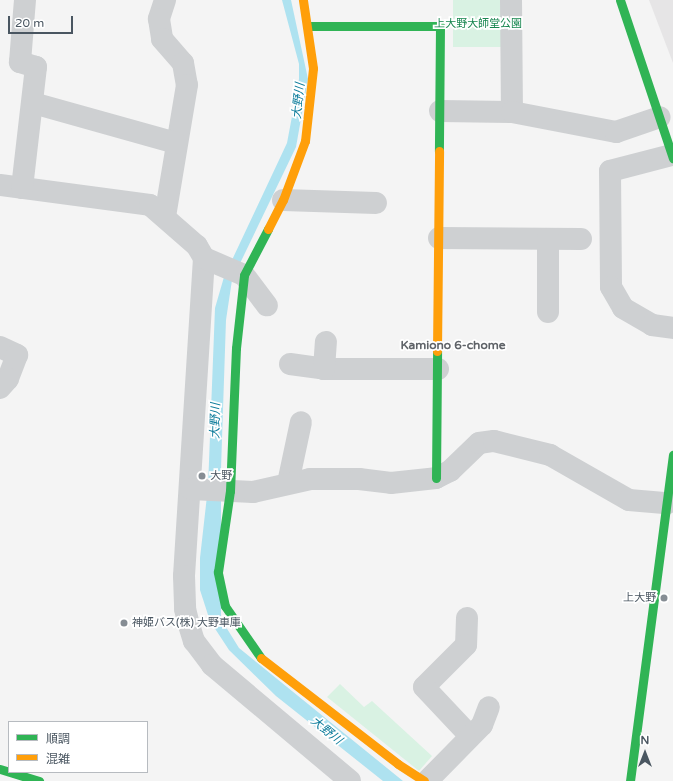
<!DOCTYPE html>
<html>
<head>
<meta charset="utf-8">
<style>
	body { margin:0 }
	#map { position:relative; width:673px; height:781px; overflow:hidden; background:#f4f4f4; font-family:"Varela Round","Noto Sans JP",sans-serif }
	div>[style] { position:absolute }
	.education>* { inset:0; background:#e6e5e6 }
	.green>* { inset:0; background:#d9f2e3; transform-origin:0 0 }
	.water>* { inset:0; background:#aee2f0 }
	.street>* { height:22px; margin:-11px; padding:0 11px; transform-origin:11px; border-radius:11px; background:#ced0d2 }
	.fast>* { height:9px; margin:-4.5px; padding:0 4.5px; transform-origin:4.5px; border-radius:4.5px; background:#30b455 }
	.slow>* { height:9px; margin:-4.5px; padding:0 4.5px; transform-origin:4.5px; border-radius:4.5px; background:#ff9f0a }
	.dots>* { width:11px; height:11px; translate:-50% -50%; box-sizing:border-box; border:2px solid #fff; border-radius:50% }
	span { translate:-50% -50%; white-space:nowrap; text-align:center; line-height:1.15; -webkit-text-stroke:3.5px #fff; paint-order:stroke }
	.park-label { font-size:11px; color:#17864f }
	.poi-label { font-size:11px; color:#4a5661 }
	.left { translate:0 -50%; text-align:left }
	.right { translate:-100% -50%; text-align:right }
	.water-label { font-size:12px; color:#0c7c9b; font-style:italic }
	.neighbourhood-label { font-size:12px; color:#5f6368; font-weight:700 }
	.legend { position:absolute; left:8px; top:721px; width:140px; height:52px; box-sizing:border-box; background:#fff; border:1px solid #b7bbc0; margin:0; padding:5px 7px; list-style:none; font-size:12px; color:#4a5661 }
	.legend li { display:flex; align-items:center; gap:8px; height:20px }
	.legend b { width:20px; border:1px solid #b7bbc0 }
	.north { position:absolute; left:625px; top:733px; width:40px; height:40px; -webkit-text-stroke:3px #fff; paint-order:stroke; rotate:0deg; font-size:11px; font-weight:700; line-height:16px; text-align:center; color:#4a5661 }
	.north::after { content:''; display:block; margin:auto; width:14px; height:18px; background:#4a5661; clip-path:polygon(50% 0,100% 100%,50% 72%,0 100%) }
	.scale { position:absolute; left:8px; top:16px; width:65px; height:18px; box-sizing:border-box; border:2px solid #4a5661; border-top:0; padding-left:5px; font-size:12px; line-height:14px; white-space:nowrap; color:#4a5661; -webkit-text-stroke:3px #fff; paint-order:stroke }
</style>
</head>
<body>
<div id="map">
	<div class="education">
		<i style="clip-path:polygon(649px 0,673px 0,673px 63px)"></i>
	</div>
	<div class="green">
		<i style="left:453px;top:0;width:55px;height:47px"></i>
		<i style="clip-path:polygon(340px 684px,364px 707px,372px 701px,432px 756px,419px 771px,327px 697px)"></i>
	</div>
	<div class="water">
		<i style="clip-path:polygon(282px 0,291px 0,308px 79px,296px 147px,232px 280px,226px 320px,221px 469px,221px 619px,239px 648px,403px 781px,383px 781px,276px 696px,229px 650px,210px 621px,200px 590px,200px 558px,208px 487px,215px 308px,224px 277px,287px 143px,299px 79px,299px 64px)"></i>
	</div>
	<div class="street">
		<i style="left:165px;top:0;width:20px;rotate:108deg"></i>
		<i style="left:159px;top:19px;width:20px;rotate:81deg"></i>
		<i style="left:162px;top:39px;width:32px;rotate:49deg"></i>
		<i style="left:183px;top:63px;width:22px;rotate:80deg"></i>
		<i style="left:187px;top:85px;width:133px;rotate:99.5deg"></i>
		<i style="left:511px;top:0;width:112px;rotate:89.5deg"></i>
		<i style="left:33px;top:103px;width:148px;rotate:15.6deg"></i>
		<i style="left:440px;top:111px;width:72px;rotate:0.8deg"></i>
		<i style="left:512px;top:112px;width:106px;rotate:10.9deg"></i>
		<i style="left:616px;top:132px;width:46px;rotate:-18.8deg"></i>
		<i style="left:672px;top:155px;width:64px;rotate:165.5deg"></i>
		<i style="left:610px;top:171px;width:116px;rotate:89.5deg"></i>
		<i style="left:611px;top:287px;width:24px;rotate:60deg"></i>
		<i style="left:623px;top:308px;width:34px;rotate:30deg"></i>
		<i style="left:652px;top:325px;width:21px;rotate:8deg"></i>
		<i style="left:0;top:185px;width:151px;rotate:7.6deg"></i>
		<i style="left:150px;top:205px;width:62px;rotate:41.1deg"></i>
		<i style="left:197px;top:246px;width:14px;rotate:60deg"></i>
		<i style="left:204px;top:258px;width:319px;rotate:93.6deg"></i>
		<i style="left:184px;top:576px;width:33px;rotate:88deg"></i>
		<i style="left:185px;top:609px;width:16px;rotate:76deg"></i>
		<i style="left:189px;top:625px;width:17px;rotate:73deg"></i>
		<i style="left:194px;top:641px;width:30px;rotate:53deg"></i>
		<i style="left:212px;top:665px;width:180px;rotate:40deg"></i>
		<i style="left:22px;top:188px;width:122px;rotate:-83.4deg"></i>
		<i style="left:36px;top:67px;width:17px;rotate:-163deg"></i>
		<i style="left:20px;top:62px;width:62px;rotate:-85.4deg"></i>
		<i style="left:283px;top:200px;width:93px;rotate:1.8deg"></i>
		<i style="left:439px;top:238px;width:142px;rotate:0.4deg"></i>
		<i style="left:548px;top:239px;width:73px;rotate:90deg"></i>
		<i style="left:204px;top:258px;width:43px;rotate:23deg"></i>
		<i style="left:244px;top:275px;width:38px;rotate:53deg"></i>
		<i style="left:0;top:347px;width:19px;rotate:25deg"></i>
		<i style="left:17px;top:355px;width:26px;rotate:111deg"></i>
		<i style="left:8px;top:379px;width:12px;rotate:132deg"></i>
		<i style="left:290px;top:364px;width:34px;rotate:8deg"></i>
		<i style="left:324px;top:369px;width:114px"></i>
		<i style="left:324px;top:369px;width:27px;rotate:-86deg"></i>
		<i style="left:288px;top:483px;width:62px;rotate:-78deg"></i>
		<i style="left:191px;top:489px;width:62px;rotate:2.8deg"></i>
		<i style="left:253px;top:492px;width:58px;rotate:-12.8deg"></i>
		<i style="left:310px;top:479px;width:49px"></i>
		<i style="left:359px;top:479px;width:32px;rotate:7deg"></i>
		<i style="left:391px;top:483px;width:45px;rotate:-6.3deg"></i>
		<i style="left:436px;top:478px;width:16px;rotate:-27deg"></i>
		<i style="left:450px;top:471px;width:40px;rotate:-44deg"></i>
		<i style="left:479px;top:443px;width:15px;rotate:-8deg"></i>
		<i style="left:494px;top:441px;width:58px;rotate:14deg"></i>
		<i style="left:550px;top:455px;width:91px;rotate:29.7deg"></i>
		<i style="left:629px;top:500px;width:38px;rotate:5deg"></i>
		<i style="left:467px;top:618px;width:27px;rotate:92deg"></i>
		<i style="left:466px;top:645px;width:59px;rotate:135deg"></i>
		<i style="left:424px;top:687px;width:67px;rotate:46.8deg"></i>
		<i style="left:427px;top:781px;width:78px;rotate:-45.5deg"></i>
		<i style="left:482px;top:725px;width:19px;rotate:-69deg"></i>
	</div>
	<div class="fast">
		<i style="left:620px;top:0;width:167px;rotate:71.5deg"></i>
		<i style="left:309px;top:26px;width:131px"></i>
		<i style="left:440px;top:26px;width:125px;rotate:90.5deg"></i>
		<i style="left:436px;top:478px;width:127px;rotate:-89.5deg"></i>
		<i style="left:261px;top:658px;width:63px;rotate:-124.7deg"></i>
		<i style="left:225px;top:606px;width:35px;rotate:-102deg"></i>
		<i style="left:218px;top:572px;width:82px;rotate:-81.6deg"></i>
		<i style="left:230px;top:491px;width:143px;rotate:-87.6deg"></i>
		<i style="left:236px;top:348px;width:73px;rotate:-83.7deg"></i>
		<i style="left:244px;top:275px;width:52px;rotate:-62.4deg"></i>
		<i style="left:0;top:769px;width:41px;rotate:17.1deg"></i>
		<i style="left:630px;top:781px;width:329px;rotate:-82.5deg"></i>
	</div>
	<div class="slow">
		<i style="left:268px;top:229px;width:33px;rotate:-63deg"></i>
		<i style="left:283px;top:200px;width:63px;rotate:-69.6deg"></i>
		<i style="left:305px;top:141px;width:73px;rotate:-83.7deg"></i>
		<i style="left:313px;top:68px;width:69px;rotate:-98.4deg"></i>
		<i style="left:437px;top:351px;width:200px;rotate:-89.4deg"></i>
		<i style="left:261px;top:658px;width:173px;rotate:37.7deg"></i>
		<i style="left:398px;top:764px;width:31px;rotate:33deg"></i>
	</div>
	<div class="dots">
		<i style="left:202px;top:476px;background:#868d94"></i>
		<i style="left:664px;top:598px;background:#868d94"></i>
		<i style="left:124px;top:623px;background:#868d94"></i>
	</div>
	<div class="park-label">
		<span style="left:478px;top:24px">上大野大師堂公園</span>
	</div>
	<div class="poi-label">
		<span class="left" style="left:210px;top:476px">大野</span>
		<span class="right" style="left:656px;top:598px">上大野</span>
		<span class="left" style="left:132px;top:623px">神姫バス(株) 大野車庫</span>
	</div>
	<div class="water-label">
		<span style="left:299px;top:101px;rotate:-84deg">大野川</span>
		<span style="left:216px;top:421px;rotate:-89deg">大野川</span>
		<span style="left:326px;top:731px;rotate:39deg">大野川</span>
	</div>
	<div class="neighbourhood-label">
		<span style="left:453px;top:346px">Kamiono 6-chome</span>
	</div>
	<ul class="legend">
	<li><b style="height:5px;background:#30b455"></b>順調</li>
	<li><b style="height:5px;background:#ff9f0a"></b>混雑</li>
	</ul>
	<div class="north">N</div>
	<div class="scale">20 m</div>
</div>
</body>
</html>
